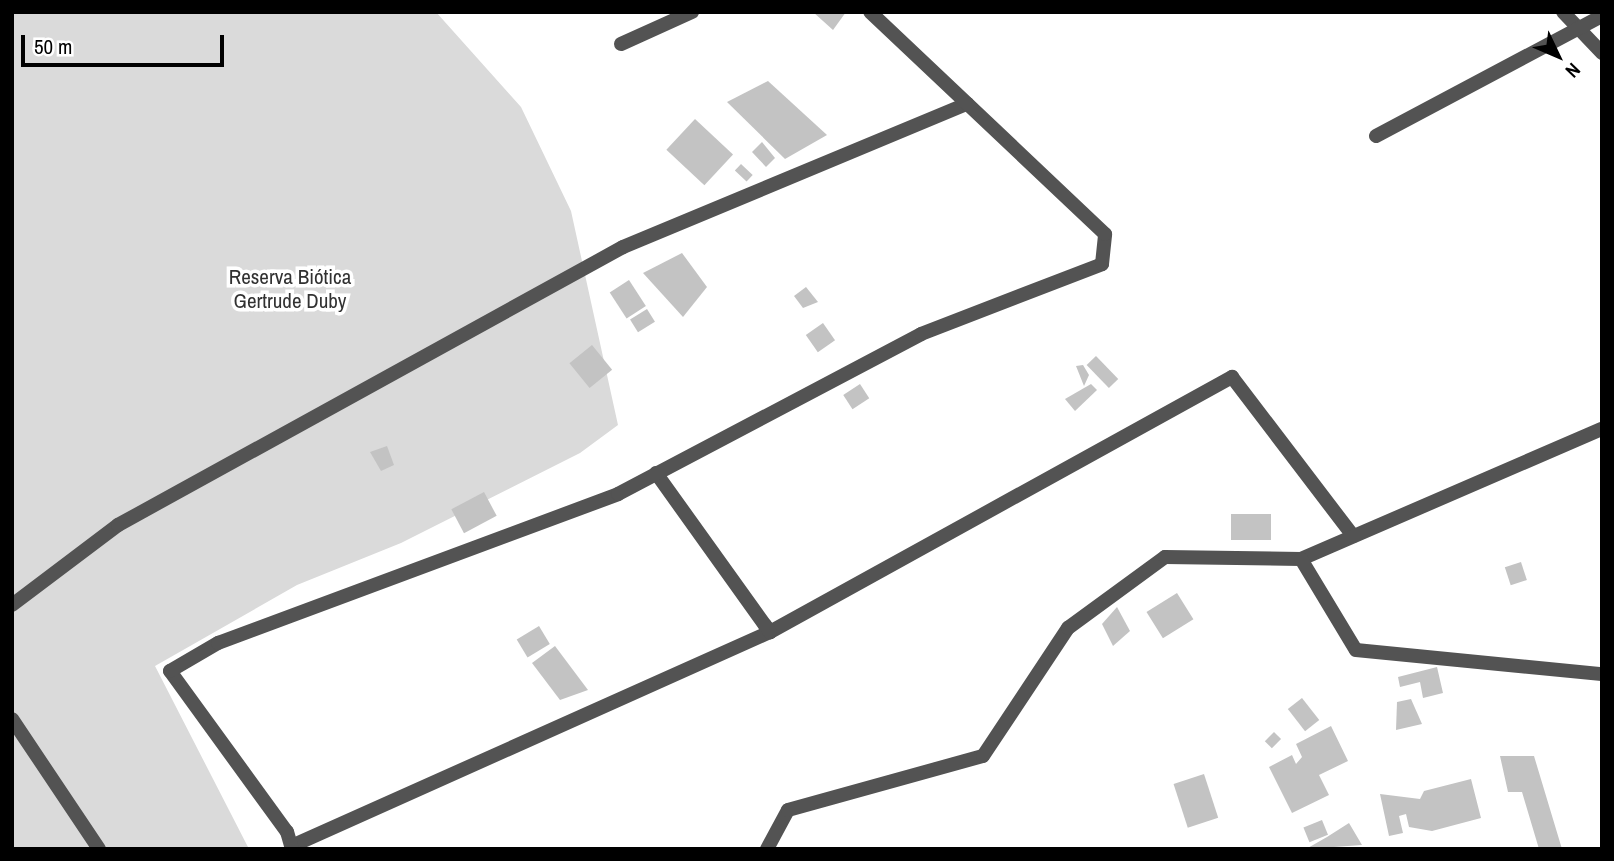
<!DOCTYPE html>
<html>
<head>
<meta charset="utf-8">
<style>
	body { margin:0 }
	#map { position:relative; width:1614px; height:861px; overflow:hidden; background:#fff; font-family:"Archivo Narrow",sans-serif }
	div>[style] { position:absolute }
	.green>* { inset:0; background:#dadada }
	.building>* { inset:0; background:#c3c3c3; transform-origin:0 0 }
	.street>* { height:14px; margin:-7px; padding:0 7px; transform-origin:7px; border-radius:7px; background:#535353 }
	span { translate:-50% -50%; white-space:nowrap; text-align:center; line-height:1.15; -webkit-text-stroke:7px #fff; paint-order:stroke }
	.park-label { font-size:21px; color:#313131 }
	.frame { position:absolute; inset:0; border:14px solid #000; pointer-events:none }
	.north { position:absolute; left:1523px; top:21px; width:70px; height:70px; -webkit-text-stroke:5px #fff; paint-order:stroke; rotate:134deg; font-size:19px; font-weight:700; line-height:28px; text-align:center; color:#000 }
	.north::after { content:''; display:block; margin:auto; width:24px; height:32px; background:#000; clip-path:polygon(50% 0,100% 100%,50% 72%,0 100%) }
	.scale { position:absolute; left:21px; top:35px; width:203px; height:32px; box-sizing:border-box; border:4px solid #000; border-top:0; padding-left:9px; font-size:21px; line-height:24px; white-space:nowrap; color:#000; -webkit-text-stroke:5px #fff; paint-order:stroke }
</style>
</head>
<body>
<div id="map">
	<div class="green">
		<i style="clip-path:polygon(12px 12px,436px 12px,521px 107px,571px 211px,618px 425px,580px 453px,401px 543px,297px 585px,155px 666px,249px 849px,12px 849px)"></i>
	</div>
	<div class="building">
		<i style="clip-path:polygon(813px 12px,846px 12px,833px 30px)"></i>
		<i style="clip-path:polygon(768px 81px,827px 135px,785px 159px,727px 102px)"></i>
		<i style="left:695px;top:119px;width:52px;height:42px;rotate:43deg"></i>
		<i style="clip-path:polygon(762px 142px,775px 158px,766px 167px,752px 152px)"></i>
		<i style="left:741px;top:164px;width:16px;height:9px;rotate:43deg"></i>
		<i style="clip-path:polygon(682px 253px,707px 287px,683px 317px,643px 273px)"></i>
		<i style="left:629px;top:280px;width:31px;height:23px;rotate:57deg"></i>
		<i style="clip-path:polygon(806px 287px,818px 302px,803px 308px,794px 296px)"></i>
		<i style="left:647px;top:309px;width:15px;height:20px;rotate:58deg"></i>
		<i style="left:823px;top:323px;width:21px;height:21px;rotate:55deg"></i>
		<i style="left:592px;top:345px;width:32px;height:29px;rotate:51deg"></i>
		<i style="left:1096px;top:356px;width:32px;height:13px;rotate:46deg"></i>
		<i style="clip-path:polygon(1083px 365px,1089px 375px,1084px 386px,1076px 366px)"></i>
		<i style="left:860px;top:384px;width:17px;height:20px;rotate:57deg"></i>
		<i style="clip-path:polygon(1091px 384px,1097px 390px,1075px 411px,1065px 399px)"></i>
		<i style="clip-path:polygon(387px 446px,394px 465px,381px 471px,370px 452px)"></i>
		<i style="left:484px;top:492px;width:27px;height:37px;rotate:62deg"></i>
		<i style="left:1271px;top:514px;width:26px;height:40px;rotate:90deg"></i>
		<i style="left:1521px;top:562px;width:19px;height:17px;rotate:72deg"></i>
		<i style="left:1177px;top:593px;width:31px;height:36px;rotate:58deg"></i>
		<i style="clip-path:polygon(1117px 607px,1130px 631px,1113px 646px,1102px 624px)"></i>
		<i style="left:539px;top:626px;width:21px;height:26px;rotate:59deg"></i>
		<i style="clip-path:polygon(555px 646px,588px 690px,560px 700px,532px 663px)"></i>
		<i style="clip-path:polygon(1437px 667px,1443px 693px,1423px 698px,1420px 682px,1400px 687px,1398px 677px)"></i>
		<i style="left:1302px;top:698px;width:28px;height:18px;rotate:52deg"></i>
		<i style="clip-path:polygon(1411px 699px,1422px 724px,1396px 730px,1397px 702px)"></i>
		<i style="clip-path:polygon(1331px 726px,1348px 761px,1319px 775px,1329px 795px,1292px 813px,1269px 767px,1292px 755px,1296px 764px,1302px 757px,1296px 744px)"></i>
		<i style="left:1274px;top:732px;width:10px;height:13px;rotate:45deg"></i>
		<i style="clip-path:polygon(1500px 756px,1534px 756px,1562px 849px,1539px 849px,1522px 792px,1508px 792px)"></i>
		<i style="left:1204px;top:774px;width:46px;height:32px;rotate:72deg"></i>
		<i style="clip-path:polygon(1471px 779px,1481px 818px,1432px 831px,1409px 827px,1406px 814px,1399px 816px,1403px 833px,1389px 836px,1380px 794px,1420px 799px,1424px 791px)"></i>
		<i style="left:1322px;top:820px;width:16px;height:20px;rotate:68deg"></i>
		<i style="clip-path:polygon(1349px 823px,1362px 845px,1306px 849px,1327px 837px)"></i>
	</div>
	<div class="street">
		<i style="left:1563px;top:12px;width:57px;rotate:46.4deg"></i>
		<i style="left:621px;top:44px;width:78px;rotate:-24.3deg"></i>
		<i style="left:1376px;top:136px;width:256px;rotate:-28deg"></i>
		<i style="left:656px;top:473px;width:196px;rotate:54.4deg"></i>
		<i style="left:770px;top:632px;width:528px;rotate:-28.9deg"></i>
		<i style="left:1232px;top:377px;width:200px;rotate:52.7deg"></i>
		<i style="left:1301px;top:559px;width:328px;rotate:-23.4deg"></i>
		<i style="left:12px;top:605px;width:133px;rotate:-37deg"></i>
		<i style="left:118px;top:525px;width:576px;rotate:-28.83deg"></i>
		<i style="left:623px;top:247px;width:373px;rotate:-22.6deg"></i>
		<i style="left:12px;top:719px;width:156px;rotate:56.2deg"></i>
		<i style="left:294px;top:845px;width:521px;rotate:-24.11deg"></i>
		<i style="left:770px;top:632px;width:9px;rotate:-126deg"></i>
		<i style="left:292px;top:849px;width:18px;rotate:-106deg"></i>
		<i style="left:287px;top:832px;width:199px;rotate:-126deg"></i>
		<i style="left:170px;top:671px;width:56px;rotate:-30.3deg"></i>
		<i style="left:218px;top:643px;width:427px;rotate:-20.4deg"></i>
		<i style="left:618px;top:494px;width:343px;rotate:-27.8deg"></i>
		<i style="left:921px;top:334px;width:194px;rotate:-21.1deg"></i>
		<i style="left:1102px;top:264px;width:30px;rotate:-84deg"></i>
		<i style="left:1105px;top:234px;width:323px;rotate:-136.6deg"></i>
		<i style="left:767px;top:849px;width:44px;rotate:-61.7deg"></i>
		<i style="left:788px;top:810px;width:202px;rotate:-15.5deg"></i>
		<i style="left:983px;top:756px;width:154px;rotate:-56.4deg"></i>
		<i style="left:1068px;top:628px;width:120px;rotate:-36.2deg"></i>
		<i style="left:1165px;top:557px;width:136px;rotate:0.8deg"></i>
		<i style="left:1301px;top:559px;width:106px;rotate:58.9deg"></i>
		<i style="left:1356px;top:650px;width:247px;rotate:5.6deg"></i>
	</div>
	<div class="park-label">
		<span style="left:290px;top:289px">Reserva Biótica<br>Gertrude Duby</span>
	</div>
	<div class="frame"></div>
	<div class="north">N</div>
	<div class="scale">50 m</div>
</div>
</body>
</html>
